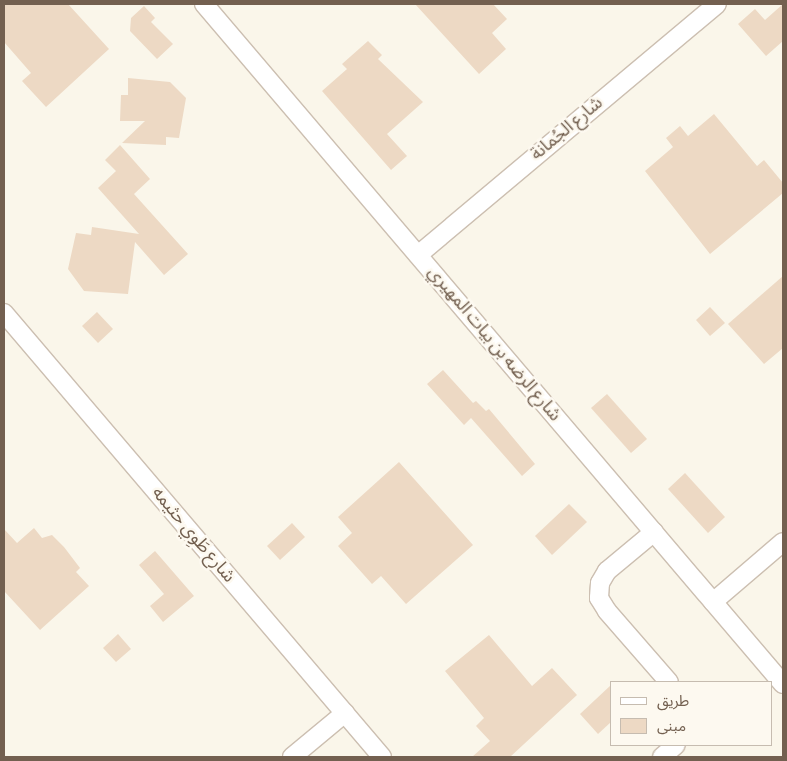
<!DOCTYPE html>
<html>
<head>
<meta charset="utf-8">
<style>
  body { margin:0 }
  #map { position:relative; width:787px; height:761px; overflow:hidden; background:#faf6ea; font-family:"Sofia Sans Condensed","Noto Sans Arabic",sans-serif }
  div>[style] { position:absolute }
  .building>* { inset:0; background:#edd9c4 }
  .roads { filter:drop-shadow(1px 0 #ccbfb1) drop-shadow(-1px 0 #ccbfb1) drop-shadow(0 1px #ccbfb1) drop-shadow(0 -1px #ccbfb1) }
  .street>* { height:18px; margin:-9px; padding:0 9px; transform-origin:9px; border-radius:9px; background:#fff }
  span { translate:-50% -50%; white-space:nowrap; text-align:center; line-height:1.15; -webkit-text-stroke:5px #fdf9f0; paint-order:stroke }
  .street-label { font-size:18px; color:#736050 }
  .frame { position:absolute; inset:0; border:5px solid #736050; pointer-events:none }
  .legend { position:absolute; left:610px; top:681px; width:162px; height:65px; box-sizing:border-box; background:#fdf9f0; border:1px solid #c6bcb0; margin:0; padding:6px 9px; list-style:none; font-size:15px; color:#736050 }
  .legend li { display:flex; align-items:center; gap:10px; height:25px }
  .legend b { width:25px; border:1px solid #c6bcb0 }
</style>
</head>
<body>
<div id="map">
  <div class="building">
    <div style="clip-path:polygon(4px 4px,68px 4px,109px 49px,46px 107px,22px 81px,31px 73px,4px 42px)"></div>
    <div style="clip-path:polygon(415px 4px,493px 4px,507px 19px,492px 33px,506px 49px,479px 74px)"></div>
    <div style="clip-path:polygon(783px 4px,783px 41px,766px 56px,738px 24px,755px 9px,765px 20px)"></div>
    <div style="clip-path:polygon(144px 6px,155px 18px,151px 22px,173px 44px,157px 59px,130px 31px,131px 18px)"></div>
    <div style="clip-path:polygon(368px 41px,382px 55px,378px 59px,423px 102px,387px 134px,407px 156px,391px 170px,322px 91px,347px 69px,342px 64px)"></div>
    <div style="clip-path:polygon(128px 78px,170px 82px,186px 98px,179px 138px,166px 137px,166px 145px,122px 143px,145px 121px,120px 121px,121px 95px,128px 95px)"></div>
    <div style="clip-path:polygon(714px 114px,757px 166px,764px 160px,783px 183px,783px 193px,710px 254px,645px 171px,673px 147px,666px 138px,680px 126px,688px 136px)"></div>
    <div style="clip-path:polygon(120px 145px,150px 179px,134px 194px,188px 254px,164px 275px,135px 242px,128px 294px,84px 291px,68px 269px,76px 233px,91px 235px,92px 227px,139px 234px,98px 188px,116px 171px,105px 160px)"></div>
    <div style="clip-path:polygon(783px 276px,783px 348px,764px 364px,728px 324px)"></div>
    <div style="clip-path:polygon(710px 307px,725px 323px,710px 336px,696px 320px)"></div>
    <div style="clip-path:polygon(97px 312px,113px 329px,98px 343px,82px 326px)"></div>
    <div style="clip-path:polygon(443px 370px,473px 403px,476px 401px,486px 411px,489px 409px,535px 464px,522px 476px,471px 418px,464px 425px,427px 384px)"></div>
    <div style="clip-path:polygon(607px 394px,647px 439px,631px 453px,591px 408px)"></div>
    <div style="clip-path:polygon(399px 462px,473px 545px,406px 604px,381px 576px,372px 584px,338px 546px,352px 533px,338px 517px)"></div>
    <div style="clip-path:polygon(685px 473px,725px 517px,708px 533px,668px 489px)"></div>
    <div style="clip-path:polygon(569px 504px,587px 522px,552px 555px,535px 536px)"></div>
    <div style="clip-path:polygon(292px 523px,305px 537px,280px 560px,267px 546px)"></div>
    <div style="clip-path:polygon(34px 528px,42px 538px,52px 535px,64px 547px,80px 568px,76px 572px,89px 586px,40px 630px,4px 591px,4px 529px,17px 543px)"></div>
    <div style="clip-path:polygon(155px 551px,194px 596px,163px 622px,150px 606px,164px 594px,139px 565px)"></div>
    <div style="clip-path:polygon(118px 634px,131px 649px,116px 662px,103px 648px)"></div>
    <div style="clip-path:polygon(489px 635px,532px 686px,552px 668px,577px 695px,510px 757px,472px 757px,490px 741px,476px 726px,484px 718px,445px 671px)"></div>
    <div style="clip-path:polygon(611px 685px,611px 722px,598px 734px,580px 714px)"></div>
  </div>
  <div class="roads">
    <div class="street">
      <div style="left:204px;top:4px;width:893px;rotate:49.59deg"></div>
      <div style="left:418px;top:255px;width:390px;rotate:-40deg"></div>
      <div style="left:4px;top:313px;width:583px;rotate:49.59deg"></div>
      <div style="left:654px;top:532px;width:61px;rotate:140.3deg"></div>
      <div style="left:607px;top:571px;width:14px;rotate:120deg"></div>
      <div style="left:600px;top:583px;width:15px;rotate:94deg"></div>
      <div style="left:599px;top:598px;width:15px;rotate:58deg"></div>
      <div style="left:607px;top:611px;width:94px;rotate:48.9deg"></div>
      <div style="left:713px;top:602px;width:92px;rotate:-40.6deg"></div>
      <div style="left:292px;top:757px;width:69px;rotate:-39.7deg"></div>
      <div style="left:662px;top:757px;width:18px;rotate:-41deg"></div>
    </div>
  </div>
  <div class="street-label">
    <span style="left:567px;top:129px;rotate:-40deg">شارع الجُمانة</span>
    <span style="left:494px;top:344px;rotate:50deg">شارع الرضه بن بيات المهيري</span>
    <span style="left:193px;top:535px;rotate:50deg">شارع طَوِي حثيمه</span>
  </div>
  <div class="frame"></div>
  <ul class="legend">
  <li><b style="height:6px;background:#fff"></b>طريق</li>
  <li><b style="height:14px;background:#edd9c4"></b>مبنى</li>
  </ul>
</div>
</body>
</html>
